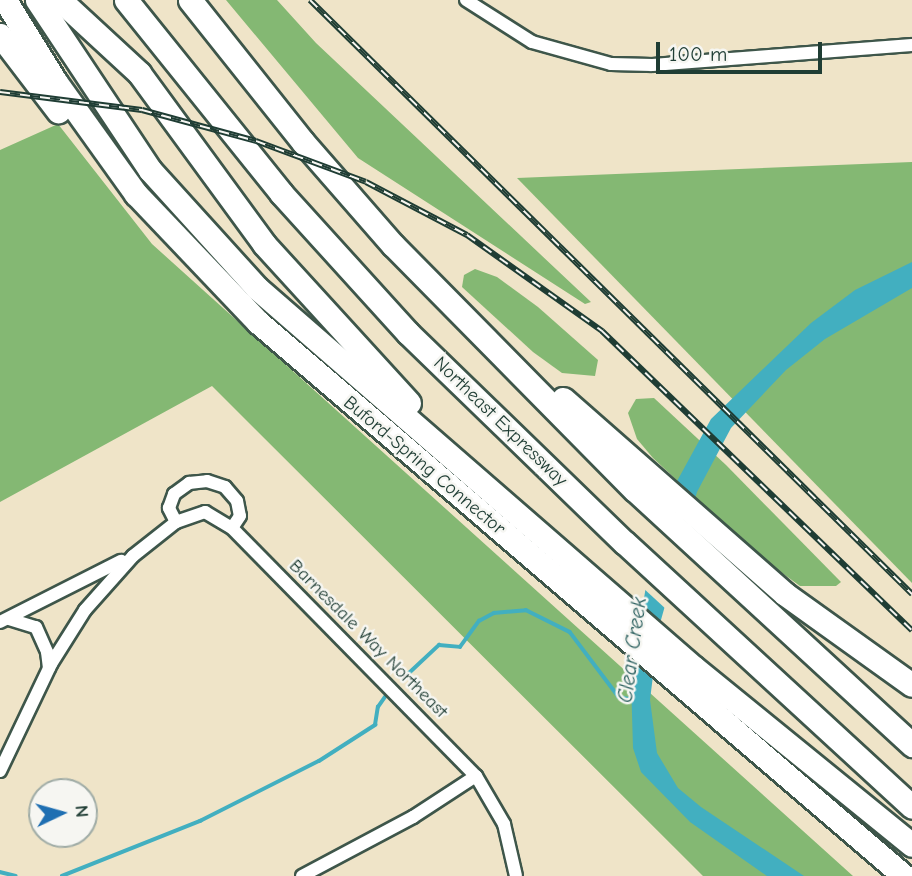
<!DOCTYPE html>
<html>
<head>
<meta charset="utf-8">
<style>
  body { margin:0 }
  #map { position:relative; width:912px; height:876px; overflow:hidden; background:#efe4c8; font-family:"Comic Neue",sans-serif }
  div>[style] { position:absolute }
  .forest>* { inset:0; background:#84b873 }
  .water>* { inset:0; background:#42afc0 }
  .pier>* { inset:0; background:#efe4c8 }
  .stream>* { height:3.5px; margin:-1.75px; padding:0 1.75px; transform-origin:1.75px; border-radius:1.75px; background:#42afc0 }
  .roads { filter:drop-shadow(2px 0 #3e564a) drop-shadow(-2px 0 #3e564a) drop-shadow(0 2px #3e564a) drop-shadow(0 -2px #3e564a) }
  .minor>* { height:12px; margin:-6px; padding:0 6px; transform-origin:6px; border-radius:6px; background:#fff }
  .motorway>* { height:23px; margin:-11.5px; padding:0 11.5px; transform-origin:11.5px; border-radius:11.5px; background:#fff }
  .rail>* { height:6px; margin-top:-3px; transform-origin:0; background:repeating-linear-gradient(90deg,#f6f6f2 0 10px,#1f3d34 0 20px); box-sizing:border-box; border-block:2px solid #1f3d34 }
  span { translate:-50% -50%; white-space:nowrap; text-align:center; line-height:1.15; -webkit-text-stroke:5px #f6f6f2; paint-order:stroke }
  .street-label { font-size:19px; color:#1f3d34 }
  .water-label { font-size:21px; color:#2a5f5e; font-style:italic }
  .north { position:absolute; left:28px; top:778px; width:70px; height:70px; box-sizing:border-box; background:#f6f6f2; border:2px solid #a0aca6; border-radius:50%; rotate:85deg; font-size:19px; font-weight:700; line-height:28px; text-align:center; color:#1f3d34 }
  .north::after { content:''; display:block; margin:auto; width:24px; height:32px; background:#1f6fb2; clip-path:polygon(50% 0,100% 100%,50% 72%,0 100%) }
  .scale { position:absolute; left:656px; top:42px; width:166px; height:32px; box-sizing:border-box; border:4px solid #1f3d34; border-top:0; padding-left:9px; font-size:21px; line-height:24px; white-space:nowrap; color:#1f3d34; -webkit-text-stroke:5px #f6f6f2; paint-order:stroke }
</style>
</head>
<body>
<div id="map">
  <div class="forest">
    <div style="clip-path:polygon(226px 0,277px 0,316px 43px,591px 302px,585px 304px,358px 158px)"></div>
    <div style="clip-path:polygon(58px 124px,152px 244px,853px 876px,703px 876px,212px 386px,0 502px,0 150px)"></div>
    <div style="clip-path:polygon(912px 162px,912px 583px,517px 178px)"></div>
    <div style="clip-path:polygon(475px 269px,497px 277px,538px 307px,598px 360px,595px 376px,562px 373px,533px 352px,462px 287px,464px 275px)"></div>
    <div style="clip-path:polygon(654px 398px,726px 465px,841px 582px,836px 586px,800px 586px,756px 554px,653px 458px,637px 439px,628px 413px,636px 399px)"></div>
  </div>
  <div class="water">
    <div style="clip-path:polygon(912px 262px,912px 288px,825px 339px,786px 370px,731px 428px,697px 492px,659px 627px,650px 700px,657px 753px,678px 788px,701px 807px,804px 876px,767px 876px,690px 822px,641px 772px,633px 748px,631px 681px,648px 573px,676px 483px,711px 419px,811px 323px,855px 290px)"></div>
  </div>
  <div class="pier">
    <div style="clip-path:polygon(673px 481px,689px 525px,667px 610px,642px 587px)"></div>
  </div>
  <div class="stream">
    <div style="left:409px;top:673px;width:41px;rotate:-43deg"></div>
    <div style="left:439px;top:645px;width:21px;rotate:5deg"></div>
    <div style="left:460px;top:647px;width:32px;rotate:-54deg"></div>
    <div style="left:479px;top:621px;width:17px;rotate:-28deg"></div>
    <div style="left:494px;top:613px;width:32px;rotate:-5deg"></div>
    <div style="left:526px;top:610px;width:49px;rotate:26.6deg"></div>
    <div style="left:570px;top:632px;width:81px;rotate:53deg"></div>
    <div style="left:619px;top:697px;width:15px;rotate:11deg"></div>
    <div style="left:0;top:872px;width:16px;rotate:14deg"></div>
    <div style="left:62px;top:876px;width:149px;rotate:-21.7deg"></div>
    <div style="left:200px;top:821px;width:133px;rotate:-26.8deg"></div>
    <div style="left:319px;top:761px;width:67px;rotate:-32.7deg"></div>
    <div style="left:375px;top:725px;width:18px;rotate:-81deg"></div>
    <div style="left:378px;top:707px;width:12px;rotate:-55deg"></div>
  </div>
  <div class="roads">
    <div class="minor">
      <div style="left:466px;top:0;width:78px;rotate:32.5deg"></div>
      <div style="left:532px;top:42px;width:82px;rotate:15.6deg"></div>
      <div style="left:611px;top:64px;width:41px;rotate:1.4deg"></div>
      <div style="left:652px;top:65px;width:261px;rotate:-4.4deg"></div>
      <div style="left:176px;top:522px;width:16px;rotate:-117deg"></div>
      <div style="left:169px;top:508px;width:15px;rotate:-70deg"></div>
      <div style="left:174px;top:494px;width:19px;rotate:-36deg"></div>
      <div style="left:189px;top:483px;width:18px;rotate:-6deg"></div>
      <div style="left:207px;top:481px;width:19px;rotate:18deg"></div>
      <div style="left:225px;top:487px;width:18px;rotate:49deg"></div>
      <div style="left:237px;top:501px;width:15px;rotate:79deg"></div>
      <div style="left:240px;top:516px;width:14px;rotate:124deg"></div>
      <div style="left:9px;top:619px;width:28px;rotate:17deg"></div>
      <div style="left:36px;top:627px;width:27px;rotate:66deg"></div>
      <div style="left:47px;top:652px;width:16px;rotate:83deg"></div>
      <div style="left:0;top:622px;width:136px;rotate:-26.8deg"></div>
      <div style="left:0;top:771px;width:119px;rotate:-64.5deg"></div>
      <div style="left:51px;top:664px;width:64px;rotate:-57.8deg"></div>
      <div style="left:85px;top:610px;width:72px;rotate:-48.4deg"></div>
      <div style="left:133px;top:556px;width:55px;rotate:-38.3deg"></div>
      <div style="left:176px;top:522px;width:31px;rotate:-19deg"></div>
      <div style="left:205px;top:512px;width:31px;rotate:31deg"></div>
      <div style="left:232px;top:528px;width:348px;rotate:45.5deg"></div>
      <div style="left:476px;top:776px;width:56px;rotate:59.7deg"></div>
      <div style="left:504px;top:824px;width:53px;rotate:77deg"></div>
      <div style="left:302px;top:876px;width:126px;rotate:-28deg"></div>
      <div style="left:413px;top:817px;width:75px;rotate:-33.1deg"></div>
    </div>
    <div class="motorway">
      <div style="left:5px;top:0;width:95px;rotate:58.3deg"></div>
      <div style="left:55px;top:81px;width:139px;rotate:54.4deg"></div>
      <div style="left:136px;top:194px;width:177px;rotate:46.4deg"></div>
      <div style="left:258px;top:322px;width:851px;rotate:40.62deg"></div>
      <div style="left:37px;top:0;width:204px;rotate:56.4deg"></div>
      <div style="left:150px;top:170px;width:159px;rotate:47.8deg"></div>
      <div style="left:257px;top:288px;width:578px;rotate:41deg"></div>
      <div style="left:693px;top:667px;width:282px;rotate:39.1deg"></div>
      <div style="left:60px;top:0;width:108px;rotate:42.7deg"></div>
      <div style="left:139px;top:73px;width:212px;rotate:53.8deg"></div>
      <div style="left:264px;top:244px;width:215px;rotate:47.6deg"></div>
      <div style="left:126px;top:0;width:248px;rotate:51.2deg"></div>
      <div style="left:281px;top:193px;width:189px;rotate:47.8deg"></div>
      <div style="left:408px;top:333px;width:301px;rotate:44.1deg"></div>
      <div style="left:624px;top:542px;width:391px;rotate:42.6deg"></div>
      <div style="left:190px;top:0;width:181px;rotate:51.5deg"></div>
      <div style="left:303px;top:142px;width:137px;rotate:48.9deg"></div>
      <div style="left:393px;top:245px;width:344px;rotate:45.4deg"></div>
      <div style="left:635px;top:490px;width:377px;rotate:42.6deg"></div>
      <div style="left:0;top:35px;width:96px;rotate:52.7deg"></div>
      <div style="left:563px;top:399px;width:295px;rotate:41.3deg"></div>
      <div style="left:785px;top:594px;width:156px;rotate:35.6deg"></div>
    </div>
  </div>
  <div class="rail">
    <div style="left:310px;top:0;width:846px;rotate:44.62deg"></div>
    <div style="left:0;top:92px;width:143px;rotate:7.2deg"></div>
    <div style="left:142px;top:110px;width:118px;rotate:15.2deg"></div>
    <div style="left:256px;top:141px;width:117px;rotate:20.4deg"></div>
    <div style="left:366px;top:182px;width:114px;rotate:27.7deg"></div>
    <div style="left:467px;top:235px;width:166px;rotate:35.4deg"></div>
    <div style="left:602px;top:331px;width:431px;rotate:44deg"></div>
  </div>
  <div class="street-label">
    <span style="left:500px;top:422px;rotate:44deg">Northeast Expressway</span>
    <span style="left:424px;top:466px;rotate:40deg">Buford-Spring Connector</span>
    <span style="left:368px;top:639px;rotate:45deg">Barnesdale Way Northeast</span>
  </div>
  <div class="water-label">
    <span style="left:632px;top:650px;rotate:-82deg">Clear Creek</span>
  </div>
  <div class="north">N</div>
  <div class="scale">100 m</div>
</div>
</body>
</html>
